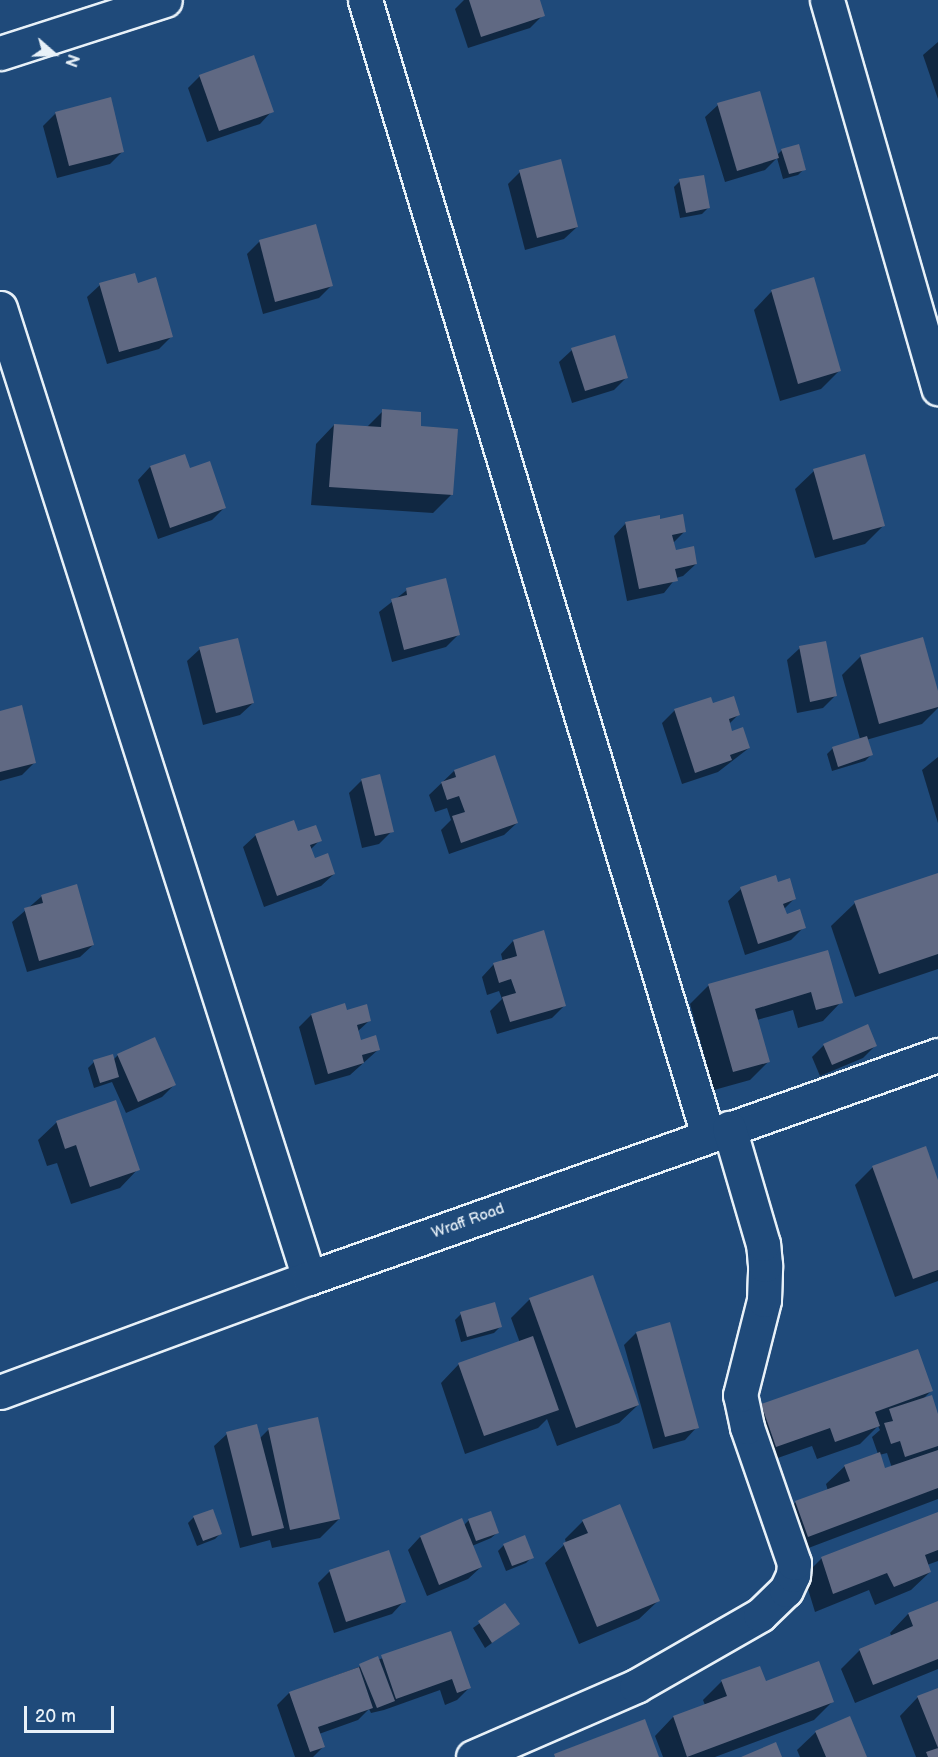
<!DOCTYPE html>
<html>
<head>
<meta charset="utf-8">
<style>
  body { margin:0 }
  #map { position:relative; width:938px; height:1757px; overflow:hidden; background:#1f4a7a; font-family:"Balsamiq Sans",sans-serif }
  div>[style] { position:absolute }
  .shadow>* { inset:0; background:#0007 }
  .building>* { inset:0; background:#606983 }
  .roads { filter:drop-shadow(2px 0 #e8f1f8) drop-shadow(-2px 0 #e8f1f8) drop-shadow(0 2px #e8f1f8) drop-shadow(0 -2px #e8f1f8) }
  .minor>* { height:33px; margin:-16.5px; padding:0 16.5px; transform-origin:16.5px; border-radius:16.5px; background:#1f4a7a }
  span { translate:-50% -50%; white-space:nowrap; text-align:center; line-height:1.15; -webkit-text-stroke:5px #1f4a7a; paint-order:stroke }
  .street-label { font-size:15px; color:#e8f1f8 }
  .north { position:absolute; left:24px; top:24px; width:60px; height:60px; -webkit-text-stroke:4px #1f4a7a; paint-order:stroke; rotate:110deg; font-size:16px; font-weight:700; line-height:24px; text-align:center; color:#e8f1f8 }
  .north::after { content:''; display:block; margin:auto; width:21px; height:27px; background:#e8f1f8; clip-path:polygon(50% 0,100% 100%,50% 72%,0 100%) }
  .scale { position:absolute; left:24px; top:1706px; width:90px; height:27px; box-sizing:border-box; border:3px solid #e8f1f8; border-top:0; padding-left:8px; font-size:18px; line-height:21px; white-space:nowrap; color:#e8f1f8; -webkit-text-stroke:4px #1f4a7a; paint-order:stroke }
</style>
</head>
<body>
<div id="map">
  <div class="shadow">
    <div style="clip-path:polygon(464px 0,538px 0,543px 15px,530px 28px,468px 48px,455px 9px)"></div>
    <div style="clip-path:polygon(938px 42px,938px 99px,923px 55px)"></div>
    <div style="clip-path:polygon(200px 76px,272px 111px,260px 124px,207px 142px,188px 88px)"></div>
    <div style="clip-path:polygon(718px 105px,777px 155px,782px 150px,804px 169px,798px 175px,783px 179px,777px 158px,765px 170px,725px 182px,705px 117px)"></div>
    <div style="clip-path:polygon(56px 113px,123px 151px,110px 164px,57px 178px,43px 126px)"></div>
    <div style="clip-path:polygon(520px 172px,577px 227px,564px 239px,525px 250px,508px 184px)"></div>
    <div style="clip-path:polygon(680px 181px,708px 208px,702px 214px,680px 218px,674px 187px)"></div>
    <div style="clip-path:polygon(315px 226px,331px 286px,319px 298px,263px 314px,247px 254px,259px 242px)"></div>
    <div style="clip-path:polygon(100px 285px,137px 285px,172px 336px,159px 349px,107px 364px,87px 297px)"></div>
    <div style="clip-path:polygon(772px 291px,839px 371px,821px 389px,780px 401px,754px 310px)"></div>
    <div style="clip-path:polygon(572px 350px,627px 377px,614px 390px,572px 403px,559px 362px)"></div>
    <div style="clip-path:polygon(383px 411px,419px 428px,451px 495px,433px 513px,311px 505px,316px 444px,334px 425px,366px 428px)"></div>
    <div style="clip-path:polygon(184px 456px,189px 469px,224px 508px,212px 520px,158px 539px,138px 480px,150px 467px)"></div>
    <div style="clip-path:polygon(814px 471px,884px 525px,865px 544px,815px 558px,795px 489px)"></div>
    <div style="clip-path:polygon(659px 520px,685px 531px,673px 543px,675px 552px,696px 564px,683px 576px,676px 578px,664px 593px,627px 601px,614px 536px,626px 523px)"></div>
    <div style="clip-path:polygon(407px 590px,458px 635px,446px 647px,392px 662px,379px 612px)"></div>
    <div style="clip-path:polygon(800px 648px,835px 696px,823px 708px,797px 713px,787px 660px)"></div>
    <div style="clip-path:polygon(200px 649px,253px 703px,240px 715px,203px 725px,187px 661px)"></div>
    <div style="clip-path:polygon(861px 656px,938px 697px,938px 708px,922px 724px,866px 740px,871px 755px,865px 761px,832px 771px,827px 754px,833px 748px,860px 739px,842px 675px)"></div>
    <div style="clip-path:polygon(712px 705px,738px 715px,729px 724px,731px 732px,749px 748px,718px 772px,682px 784px,662px 723px,675px 710px)"></div>
    <div style="clip-path:polygon(0 712px,34px 763px,22px 775px,0 781px)"></div>
    <div style="clip-path:polygon(938px 757px,938px 823px,922px 770px)"></div>
    <div style="clip-path:polygon(454px 771px,517px 823px,504px 835px,449px 854px,441px 830px,451px 820px,447px 808px,435px 812px,429px 795px)"></div>
    <div style="clip-path:polygon(362px 780px,392px 831px,379px 844px,362px 848px,349px 793px)"></div>
    <div style="clip-path:polygon(297px 833px,320px 840px,310px 850px,314px 860px,334px 874px,321px 886px,264px 907px,243px 847px,256px 835px)"></div>
    <div style="clip-path:polygon(938px 874px,938px 969px,855px 997px,831px 926px,855px 903px)"></div>
    <div style="clip-path:polygon(777px 883px,794px 899px,784px 909px,786px 916px,804px 927px,791px 940px,745px 955px,728px 901px,741px 889px)"></div>
    <div style="clip-path:polygon(42px 896px,93px 945px,80px 957px,27px 972px,12px 922px)"></div>
    <div style="clip-path:polygon(513px 941px,564px 1006px,552px 1018px,497px 1034px,490px 1011px,502px 999px,499px 991px,487px 995px,482px 977px,494px 964px,503px 962px,501px 954px)"></div>
    <div style="clip-path:polygon(827px 952px,841px 1002px,823px 1021px,798px 1028px,793px 1010px,757px 1020px,768px 1062px,750px 1080px,714px 1090px,690px 1004px,708px 986px)"></div>
    <div style="clip-path:polygon(346px 1012px,370px 1020px,357px 1032px,360px 1042px,379px 1049px,350px 1075px,315px 1085px,299px 1027px,311px 1015px)"></div>
    <div style="clip-path:polygon(824px 1045px,875px 1046px,863px 1058px,820px 1076px,812px 1057px)"></div>
    <div style="clip-path:polygon(118px 1055px,174px 1085px,162px 1097px,126px 1113px,112px 1082px,94px 1088px,88px 1068px,94px 1062px,113px 1060px)"></div>
    <div style="clip-path:polygon(57px 1122px,138px 1169px,120px 1188px,71px 1204px,57px 1163px,47px 1166px,38px 1140px)"></div>
    <div style="clip-path:polygon(873px 1167px,938px 1184px,938px 1281px,895px 1297px,855px 1185px)"></div>
    <div style="clip-path:polygon(592px 1277px,638px 1405px,619px 1423px,557px 1446px,547px 1419px,538px 1428px,465px 1454px,441px 1383px,459px 1364px,520px 1343px,511px 1318px,529px 1300px)"></div>
    <div style="clip-path:polygon(461px 1314px,500px 1327px,494px 1333px,461px 1342px,455px 1320px)"></div>
    <div style="clip-path:polygon(636px 1333px,697px 1427px,685px 1440px,653px 1449px,624px 1345px)"></div>
    <div style="clip-path:polygon(evenodd,931px 1391px,923px 1399px,938px 1418px,938px 1499px,790px 1555px,777px 1521px,796px 1502px,828px 1491px,826px 1484px,845px 1466px,878px 1454px,872px 1437px,880px 1430px,878px 1426px,860px 1444px,817px 1459px,812px 1446px,758px 1465px,744px 1424px,762px 1405px,931px 1391px,887px 1453px,892px 1468px,885px 1470px,879px 1455px,887px 1453px)"></div>
    <div style="clip-path:polygon(269px 1429px,339px 1519px,320px 1538px,272px 1548px,270px 1540px,240px 1548px,214px 1446px,227px 1434px,259px 1439px)"></div>
    <div style="clip-path:polygon(938px 1513px,938px 1561px,927px 1565px,930px 1572px,911px 1590px,875px 1605px,869px 1590px,815px 1612px,804px 1576px,822px 1558px)"></div>
    <div style="clip-path:polygon(194px 1517px,221px 1533px,215px 1539px,197px 1546px,188px 1523px)"></div>
    <div style="clip-path:polygon(461px 1520px,464px 1525px,469px 1520px,497px 1533px,491px 1538px,472px 1546px,481px 1567px,468px 1579px,427px 1596px,408px 1550px,420px 1537px)"></div>
    <div style="clip-path:polygon(583px 1521px,658px 1601px,639px 1619px,579px 1644px,545px 1563px,566px 1543px,565px 1539px)"></div>
    <div style="clip-path:polygon(504px 1545px,532px 1557px,526px 1563px,506px 1571px,498px 1551px)"></div>
    <div style="clip-path:polygon(330px 1571px,404px 1601px,392px 1614px,334px 1633px,318px 1583px)"></div>
    <div style="clip-path:polygon(938px 1602px,938px 1669px,855px 1703px,841px 1669px,860px 1650px,892px 1637px,890px 1633px,908px 1614px)"></div>
    <div style="clip-path:polygon(505px 1605px,518px 1624px,485px 1648px,473px 1628px)"></div>
    <div style="clip-path:polygon(450px 1633px,469px 1688px,457px 1700px,445px 1705px,440px 1690px,384px 1710px,371px 1713px,369px 1709px,358px 1720px,319px 1734px,324px 1746px,313px 1757px,295px 1757px,277px 1705px,289px 1693px)"></div>
    <div style="clip-path:polygon(722px 1681px,765px 1683px,832px 1702px,814px 1720px,715px 1757px,663px 1757px,655px 1736px,673px 1717px,705px 1705px,703px 1700px)"></div>
    <div style="clip-path:polygon(938px 1689px,938px 1757px,916px 1757px,900px 1716px,918px 1697px)"></div>
    <div style="clip-path:polygon(816px 1732px,865px 1757px,800px 1757px,797px 1750px)"></div>
  </div>
  <div class="building">
    <div style="clip-path:polygon(469px 0,540px 0,545px 16px,481px 37px)"></div>
    <div style="clip-path:polygon(254px 55px,274px 112px,219px 131px,199px 75px)"></div>
    <div style="clip-path:polygon(760px 91px,779px 158px,737px 171px,717px 103px)"></div>
    <div style="clip-path:polygon(111px 97px,124px 152px,69px 166px,55px 112px)"></div>
    <div style="clip-path:polygon(799px 144px,806px 170px,789px 174px,781px 149px)"></div>
    <div style="clip-path:polygon(561px 159px,578px 227px,537px 238px,519px 170px)"></div>
    <div style="clip-path:polygon(704px 175px,710px 208px,686px 213px,679px 179px)"></div>
    <div style="clip-path:polygon(316px 224px,333px 286px,275px 302px,259px 240px)"></div>
    <div style="clip-path:polygon(135px 273px,138px 283px,156px 277px,173px 337px,119px 352px,99px 283px)"></div>
    <div style="clip-path:polygon(814px 277px,841px 371px,798px 384px,771px 290px)"></div>
    <div style="clip-path:polygon(615px 335px,628px 378px,585px 391px,571px 348px)"></div>
    <div style="clip-path:polygon(382px 409px,421px 412px,421px 426px,458px 429px,453px 495px,329px 487px,334px 424px,381px 427px)"></div>
    <div style="clip-path:polygon(185px 454px,190px 468px,210px 461px,226px 508px,170px 528px,150px 466px)"></div>
    <div style="clip-path:polygon(865px 454px,885px 526px,833px 540px,813px 469px)"></div>
    <div style="clip-path:polygon(683px 514px,686px 532px,672px 535px,676px 550px,694px 546px,697px 564px,675px 569px,678px 581px,639px 589px,625px 522px,660px 515px,660px 519px)"></div>
    <div style="clip-path:polygon(446px 578px,460px 635px,404px 650px,391px 599px,407px 595px,406px 588px)"></div>
    <div style="clip-path:polygon(923px 637px,938px 691px,938px 707px,879px 724px,860px 655px)"></div>
    <div style="clip-path:polygon(238px 638px,254px 703px,216px 713px,199px 647px)"></div>
    <div style="clip-path:polygon(826px 641px,837px 696px,810px 702px,799px 646px)"></div>
    <div style="clip-path:polygon(734px 696px,740px 715px,729px 719px,732px 731px,743px 727px,750px 748px,730px 755px,732px 760px,695px 773px,674px 709px,711px 697px,713px 703px)"></div>
    <div style="clip-path:polygon(22px 705px,36px 763px,0 772px,0 711px)"></div>
    <div style="clip-path:polygon(867px 736px,873px 755px,838px 767px,832px 747px)"></div>
    <div style="clip-path:polygon(495px 755px,518px 823px,461px 843px,452px 816px,465px 812px,459px 796px,447px 800px,441px 782px,456px 777px,454px 770px)"></div>
    <div style="clip-path:polygon(380px 774px,394px 832px,375px 836px,361px 779px)"></div>
    <div style="clip-path:polygon(294px 820px,298px 831px,316px 825px,322px 841px,310px 845px,315px 858px,328px 853px,335px 874px,277px 896px,255px 834px)"></div>
    <div style="clip-path:polygon(938px 873px,938px 954px,879px 974px,854px 901px)"></div>
    <div style="clip-path:polygon(776px 875px,778px 882px,790px 878px,796px 899px,783px 904px,787px 914px,800px 909px,806px 928px,758px 944px,740px 887px)"></div>
    <div style="clip-path:polygon(77px 884px,94px 945px,39px 961px,24px 908px,43px 903px,41px 895px)"></div>
    <div style="clip-path:polygon(544px 930px,566px 1006px,510px 1022px,502px 997px,516px 993px,511px 979px,499px 983px,493px 963px,517px 956px,513px 940px)"></div>
    <div style="clip-path:polygon(828px 950px,843px 1003px,816px 1010px,811px 992px,755px 1009px,770px 1062px,733px 1072px,708px 984px)"></div>
    <div style="clip-path:polygon(345px 1003px,347px 1010px,367px 1004px,371px 1021px,357px 1025px,361px 1040px,376px 1035px,380px 1050px,362px 1055px,364px 1063px,328px 1074px,311px 1014px)"></div>
    <div style="clip-path:polygon(868px 1024px,877px 1046px,832px 1065px,823px 1044px)"></div>
    <div style="clip-path:polygon(155px 1037px,176px 1085px,138px 1102px,117px 1054px)"></div>
    <div style="clip-path:polygon(113px 1054px,119px 1077px,100px 1083px,93px 1060px)"></div>
    <div style="clip-path:polygon(116px 1100px,140px 1170px,90px 1187px,76px 1145px,65px 1149px,56px 1121px)"></div>
    <div style="clip-path:polygon(926px 1146px,938px 1180px,938px 1270px,913px 1279px,872px 1166px)"></div>
    <div style="clip-path:polygon(593px 1275px,639px 1405px,576px 1428px,529px 1298px)"></div>
    <div style="clip-path:polygon(495px 1302px,502px 1327px,467px 1337px,460px 1312px)"></div>
    <div style="clip-path:polygon(670px 1322px,699px 1428px,665px 1437px,636px 1332px)"></div>
    <div style="clip-path:polygon(533px 1336px,559px 1410px,484px 1436px,458px 1363px)"></div>
    <div style="clip-path:polygon(918px 1349px,933px 1391px,875px 1412px,880px 1426px,835px 1442px,830px 1428px,776px 1447px,761px 1404px)"></div>
    <div style="clip-path:polygon(932px 1395px,938px 1414px,938px 1446px,905px 1457px,900px 1441px,891px 1444px,884px 1423px,893px 1421px,889px 1409px)"></div>
    <div style="clip-path:polygon(318px 1417px,340px 1519px,290px 1530px,268px 1428px)"></div>
    <div style="clip-path:polygon(257px 1424px,284px 1528px,252px 1536px,226px 1432px)"></div>
    <div style="clip-path:polygon(938px 1450px,938px 1488px,808px 1537px,795px 1501px,850px 1481px,844px 1465px,880px 1452px,885px 1468px)"></div>
    <div style="clip-path:polygon(620px 1504px,660px 1601px,597px 1627px,563px 1543px,588px 1533px,582px 1520px)"></div>
    <div style="clip-path:polygon(213px 1509px,222px 1534px,203px 1541px,193px 1516px)"></div>
    <div style="clip-path:polygon(491px 1511px,499px 1533px,476px 1541px,468px 1519px)"></div>
    <div style="clip-path:polygon(938px 1512px,938px 1550px,925px 1555px,931px 1572px,894px 1587px,887px 1573px,833px 1594px,821px 1557px)"></div>
    <div style="clip-path:polygon(462px 1518px,482px 1567px,439px 1585px,420px 1536px)"></div>
    <div style="clip-path:polygon(525px 1535px,534px 1558px,512px 1566px,503px 1544px)"></div>
    <div style="clip-path:polygon(389px 1550px,406px 1602px,346px 1622px,329px 1570px)"></div>
    <div style="clip-path:polygon(938px 1601px,938px 1659px,873px 1685px,859px 1649px,913px 1626px,908px 1613px)"></div>
    <div style="clip-path:polygon(505px 1603px,520px 1624px,492px 1643px,478px 1621px)"></div>
    <div style="clip-path:polygon(451px 1631px,471px 1688px,457px 1693px,452px 1679px,396px 1699px,381px 1655px)"></div>
    <div style="clip-path:polygon(378px 1656px,395px 1701px,377px 1708px,359px 1664px)"></div>
    <div style="clip-path:polygon(819px 1661px,834px 1702px,687px 1757px,673px 1716px,727px 1696px,721px 1680px,760px 1666px,766px 1681px)"></div>
    <div style="clip-path:polygon(359px 1667px,373px 1708px,318px 1727px,325px 1747px,310px 1752px,289px 1692px)"></div>
    <div style="clip-path:polygon(938px 1688px,938px 1757px,928px 1757px,926px 1752px,938px 1748px,917px 1696px)"></div>
    <div style="clip-path:polygon(850px 1716px,867px 1757px,826px 1757px,815px 1731px)"></div>
    <div style="clip-path:polygon(645px 1719px,659px 1757px,555px 1757px,554px 1754px)"></div>
    <div style="clip-path:polygon(776px 1742px,782px 1757px,741px 1757px)"></div>
  </div>
  <div class="roads">
    <div class="minor">
      <div style="left:365px;top:0;width:1186px;rotate:73.19deg"></div>
      <div style="left:827px;top:0;width:404px;rotate:74deg"></div>
      <div style="left:0;top:53px;width:173px;rotate:-17.8deg"></div>
      <div style="left:0;top:308px;width:1018px;rotate:72.33deg"></div>
      <div style="left:0;top:1392px;width:329px;rotate:-20.3deg"></div>
      <div style="left:309px;top:1278px;width:667px;rotate:-19.52deg"></div>
      <div style="left:473px;top:1757px;width:178px;rotate:-23.5deg"></div>
      <div style="left:636px;top:1686px;width:143px;rotate:-29.8deg"></div>
      <div style="left:760px;top:1615px;width:36px;rotate:-44deg"></div>
      <div style="left:786px;top:1590px;width:17px;rotate:-65deg"></div>
      <div style="left:793px;top:1575px;width:12px;rotate:-85deg"></div>
      <div style="left:794px;top:1563px;width:144px;rotate:-109.1deg"></div>
      <div style="left:747px;top:1427px;width:33px;rotate:-102deg"></div>
      <div style="left:740px;top:1395px;width:98px;rotate:-75.8deg"></div>
      <div style="left:764px;top:1300px;width:35px;rotate:-88deg"></div>
      <div style="left:765px;top:1265px;width:21px;rotate:-95deg"></div>
      <div style="left:763px;top:1244px;width:121px;rotate:-106.3deg"></div>
    </div>
  </div>
  <div class="street-label">
    <span style="left:468px;top:1221px;rotate:-20deg">Wraff Road</span>
  </div>
  <div class="north">N</div>
  <div class="scale">20 m</div>
</div>
</body>
</html>
